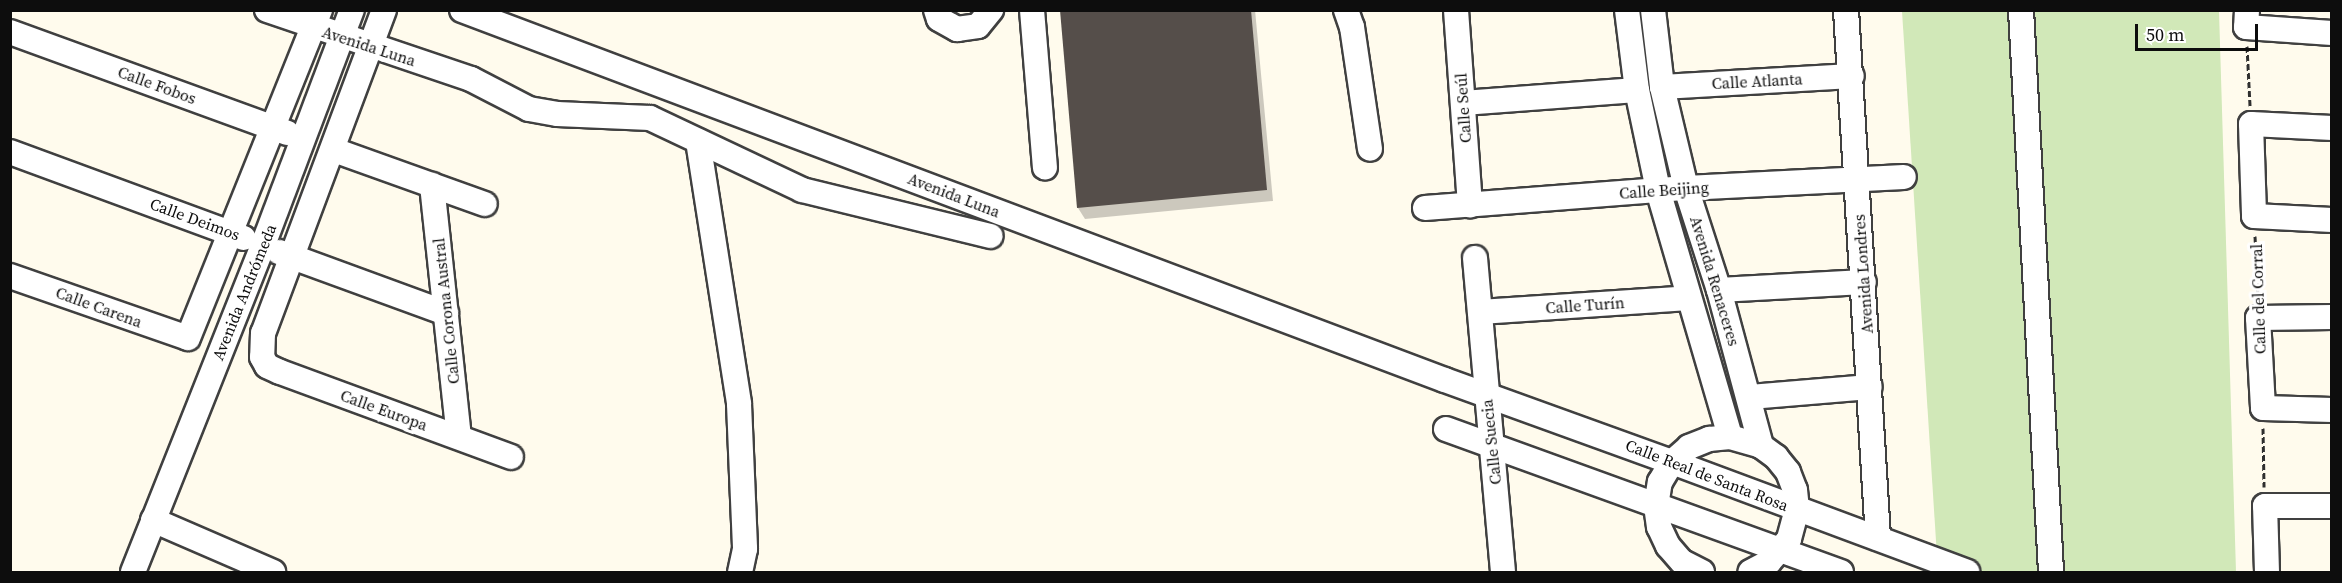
<!DOCTYPE html>
<html>
<head>
<meta charset="utf-8">
<style>
  body { margin:0 }
  #map { position:relative; width:2342px; height:583px; overflow:hidden; background:#fffbed; font-family:"Source Serif 4",serif }
  div>[style] { position:absolute }
  .green>* { inset:0; background:#d1e8b8 }
  .shadow>* { inset:0; background:#0003 }
  .building>* { inset:0; background:#554e4a }
  .path>* { height:3px; margin-top:-1.5px; transform-origin:0; background:repeating-linear-gradient(90deg,#2f2f2f 0 6px,transparent 0 9px) }
  .roads { filter:drop-shadow(2px 0 #404040) drop-shadow(-2px 0 #404040) drop-shadow(0 2px #404040) drop-shadow(0 -2px #404040) }
  .minor>* { height:24px; margin:-12px; padding:0 12px; transform-origin:12px; border-radius:12px; background:#fff }
  span { translate:-50% -50%; white-space:nowrap; text-align:center; line-height:1.15; -webkit-text-stroke:6px #fff; paint-order:stroke }
  .street-label { font-size:16px; color:#0d0d0d }
  .frame { position:absolute; inset:0; border:12px solid #0d0d0d; pointer-events:none }
  .scale { position:absolute; left:2135px; top:24px; width:123px; height:27px; box-sizing:border-box; border:3px solid #0d0d0d; border-top:0; padding-left:8px; font-size:18px; line-height:21px; white-space:nowrap; color:#0d0d0d; -webkit-text-stroke:4px #fff; paint-order:stroke }
</style>
</head>
<body>
<div id="map">
  <div class="green">
    <div style="clip-path:polygon(1902px 11px,2219px 11px,2236px 572px,1938px 572px)"></div>
  </div>
  <div class="shadow">
    <div style="clip-path:polygon(1062px 10px,1255px 10px,1273px 201px,1085px 219px,1078px 208px)"></div>
    <div style="clip-path:polygon(2283px 10px,2332px 10px,2332px 12px,2284px 12px)"></div>
  </div>
  <div class="building">
    <div style="clip-path:polygon(1060px 10px,1251px 10px,1267px 190px,1077px 208px)"></div>
  </div>
  <div class="path">
    <div style="left:2247px;top:46px;width:60px;rotate:87.1deg"></div>
    <div style="left:2255px;top:236px;width:62px;rotate:87.2deg"></div>
    <div style="left:2263px;top:428px;width:59px;rotate:89deg"></div>
  </div>
  <div class="roads">
    <div class="minor">
      <div style="left:267px;top:10px;width:215px;rotate:18.7deg"></div>
      <div style="left:471px;top:79px;width:65px;rotate:27.3deg"></div>
      <div style="left:529px;top:109px;width:28px;rotate:10deg"></div>
      <div style="left:557px;top:114px;width:93px;rotate:2.5deg"></div>
      <div style="left:650px;top:118px;width:168px;rotate:25.3deg"></div>
      <div style="left:802px;top:190px;width:194px;rotate:13.7deg"></div>
      <div style="left:384px;top:10px;width:345px;rotate:110.5deg"></div>
      <div style="left:263px;top:333px;width:24px;rotate:92deg"></div>
      <div style="left:262px;top:357px;width:10px;rotate:61deg"></div>
      <div style="left:267px;top:366px;width:14px;rotate:25deg"></div>
      <div style="left:280px;top:372px;width:246px;rotate:20.2deg"></div>
      <div style="left:462px;top:10px;width:1050px;rotate:20.63deg"></div>
      <div style="left:1445px;top:380px;width:241px;rotate:19.9deg"></div>
      <div style="left:1672px;top:462px;width:315px;rotate:20.4deg"></div>
      <div style="left:936px;top:10px;width:9px;rotate:72deg"></div>
      <div style="left:939px;top:19px;width:21px;rotate:29deg"></div>
      <div style="left:957px;top:29px;width:21px;rotate:-8deg"></div>
      <div style="left:978px;top:26px;width:21px;rotate:-51deg"></div>
      <div style="left:1032px;top:10px;width:158px;rotate:85.3deg"></div>
      <div style="left:1346px;top:10px;width:18px;rotate:71deg"></div>
      <div style="left:1352px;top:27px;width:123px;rotate:81.6deg"></div>
      <div style="left:1456px;top:10px;width:196px;rotate:85.9deg"></div>
      <div style="left:1627px;top:10px;width:81px;rotate:82.9deg"></div>
      <div style="left:1637px;top:90px;width:102px;rotate:78.1deg"></div>
      <div style="left:1658px;top:190px;width:257px;rotate:73.7deg"></div>
      <div style="left:1653px;top:10px;width:78px;rotate:83.3deg"></div>
      <div style="left:1662px;top:87px;width:104px;rotate:76.6deg"></div>
      <div style="left:1686px;top:188px;width:107px;rotate:72.1deg"></div>
      <div style="left:1719px;top:290px;width:162px;rotate:74.9deg"></div>
      <div style="left:1846px;top:10px;width:529px;rotate:86.53deg"></div>
      <div style="left:2021px;top:10px;width:563px;rotate:86.94deg"></div>
      <div style="left:2247px;top:10px;width:17px;rotate:93deg"></div>
      <div style="left:2246px;top:27px;width:86px;rotate:4deg"></div>
      <div style="left:10px;top:32px;width:295px;rotate:20deg"></div>
      <div style="left:1662px;top:87px;width:190px;rotate:-3.3deg"></div>
      <div style="left:1463px;top:103px;width:174px;rotate:-4.3deg"></div>
      <div style="left:2332px;top:128px;width:81px;rotate:-177.2deg"></div>
      <div style="left:2251px;top:124px;width:92px;rotate:88.1deg"></div>
      <div style="left:2254px;top:216px;width:78px;rotate:2.9deg"></div>
      <div style="left:698px;top:141px;width:266px;rotate:81.1deg"></div>
      <div style="left:739px;top:404px;width:145px;rotate:87.6deg"></div>
      <div style="left:745px;top:549px;width:24px;rotate:102deg"></div>
      <div style="left:334px;top:150px;width:160px;rotate:19.7deg"></div>
      <div style="left:10px;top:152px;width:249px;rotate:20.2deg"></div>
      <div style="left:432px;top:185px;width:253px;rotate:83.9deg"></div>
      <div style="left:1425px;top:208px;width:262px;rotate:-4.4deg"></div>
      <div style="left:1686px;top:188px;width:218px;rotate:-2.9deg"></div>
      <div style="left:279px;top:252px;width:178px;rotate:20.1deg"></div>
      <div style="left:1475px;top:258px;width:315px;rotate:84.9deg"></div>
      <div style="left:10px;top:276px;width:188px;rotate:19.2deg"></div>
      <div style="left:188px;top:338px;width:354px;rotate:-68.1deg"></div>
      <div style="left:1719px;top:290px;width:145px;rotate:-3.2deg"></div>
      <div style="left:1480px;top:312px;width:209px;rotate:-3.8deg"></div>
      <div style="left:2332px;top:317px;width:74px;rotate:179.2deg"></div>
      <div style="left:2258px;top:318px;width:90px;rotate:86.8deg"></div>
      <div style="left:2263px;top:408px;width:69px;rotate:1.7deg"></div>
      <div style="left:1750px;top:397px;width:120px;rotate:-4.8deg"></div>
      <div style="left:1446px;top:429px;width:420px;rotate:19.9deg"></div>
      <div style="left:153px;top:520px;width:131px;rotate:23.4deg"></div>
      <div style="left:133px;top:572px;width:352px;rotate:-68.3deg"></div>
      <div style="left:263px;top:245px;width:251px;rotate:-69.3deg"></div>
      <div style="left:1702px;top:572px;width:22px;rotate:-153deg"></div>
      <div style="left:1682px;top:562px;width:21px;rotate:-131deg"></div>
      <div style="left:1668px;top:546px;width:21px;rotate:-115deg"></div>
      <div style="left:1659px;top:527px;width:21px;rotate:-98deg"></div>
      <div style="left:1656px;top:506px;width:24px;rotate:-81deg"></div>
      <div style="left:1660px;top:482px;width:23px;rotate:-59deg"></div>
      <div style="left:1672px;top:462px;width:23px;rotate:-41deg"></div>
      <div style="left:1689px;top:447px;width:22px;rotate:-22deg"></div>
      <div style="left:1709px;top:439px;width:21px;rotate:-5deg"></div>
      <div style="left:1730px;top:437px;width:32px;rotate:16deg"></div>
      <div style="left:1761px;top:446px;width:19px;rotate:36deg"></div>
      <div style="left:1776px;top:457px;width:19px;rotate:51deg"></div>
      <div style="left:1788px;top:472px;width:19px;rotate:69deg"></div>
      <div style="left:1795px;top:490px;width:19px;rotate:84deg"></div>
      <div style="left:1797px;top:509px;width:31px;rotate:105deg"></div>
      <div style="left:1789px;top:539px;width:30px;rotate:131deg"></div>
      <div style="left:1769px;top:562px;width:21px;rotate:152deg"></div>
      <div style="left:2267px;top:572px;width:66px;rotate:-91.7deg"></div>
      <div style="left:2265px;top:506px;width:67px"></div>
    </div>
  </div>
  <div class="street-label">
    <span style="left:369px;top:46px;rotate:18deg">Avenida Luna</span>
    <span style="left:1757px;top:81px;rotate:-3deg">Calle Atlanta</span>
    <span style="left:157px;top:85px;rotate:20deg">Calle Fobos</span>
    <span style="left:1463px;top:108px;rotate:-94deg">Calle Seúl</span>
    <span style="left:1664px;top:190px;rotate:-4deg">Calle Beijing</span>
    <span style="left:954px;top:195px;rotate:21deg">Avenida Luna</span>
    <span style="left:195px;top:219px;rotate:20deg">Calle Deimos</span>
    <span style="left:1863px;top:274px;rotate:-94deg">Avenida Londres</span>
    <span style="left:1715px;top:281px;rotate:73deg">Avenida Renaceres</span>
    <span style="left:244px;top:292px;rotate:-68deg">Avenida Andrómeda</span>
    <span style="left:2258px;top:299px;rotate:-92deg">Calle del Corral</span>
    <span style="left:1585px;top:305px;rotate:-4deg">Calle Turín</span>
    <span style="left:99px;top:307px;rotate:20deg">Calle Carena</span>
    <span style="left:446px;top:311px;rotate:-96deg">Calle Corona Austral</span>
    <span style="left:384px;top:410px;rotate:20deg">Calle Europa</span>
    <span style="left:1491px;top:442px;rotate:-96deg">Calle Suecia</span>
    <span style="left:1707px;top:475px;rotate:21deg">Calle Real de Santa Rosa</span>
  </div>
  <div class="frame"></div>
  <div class="scale">50 m</div>
</div>
</body>
</html>
